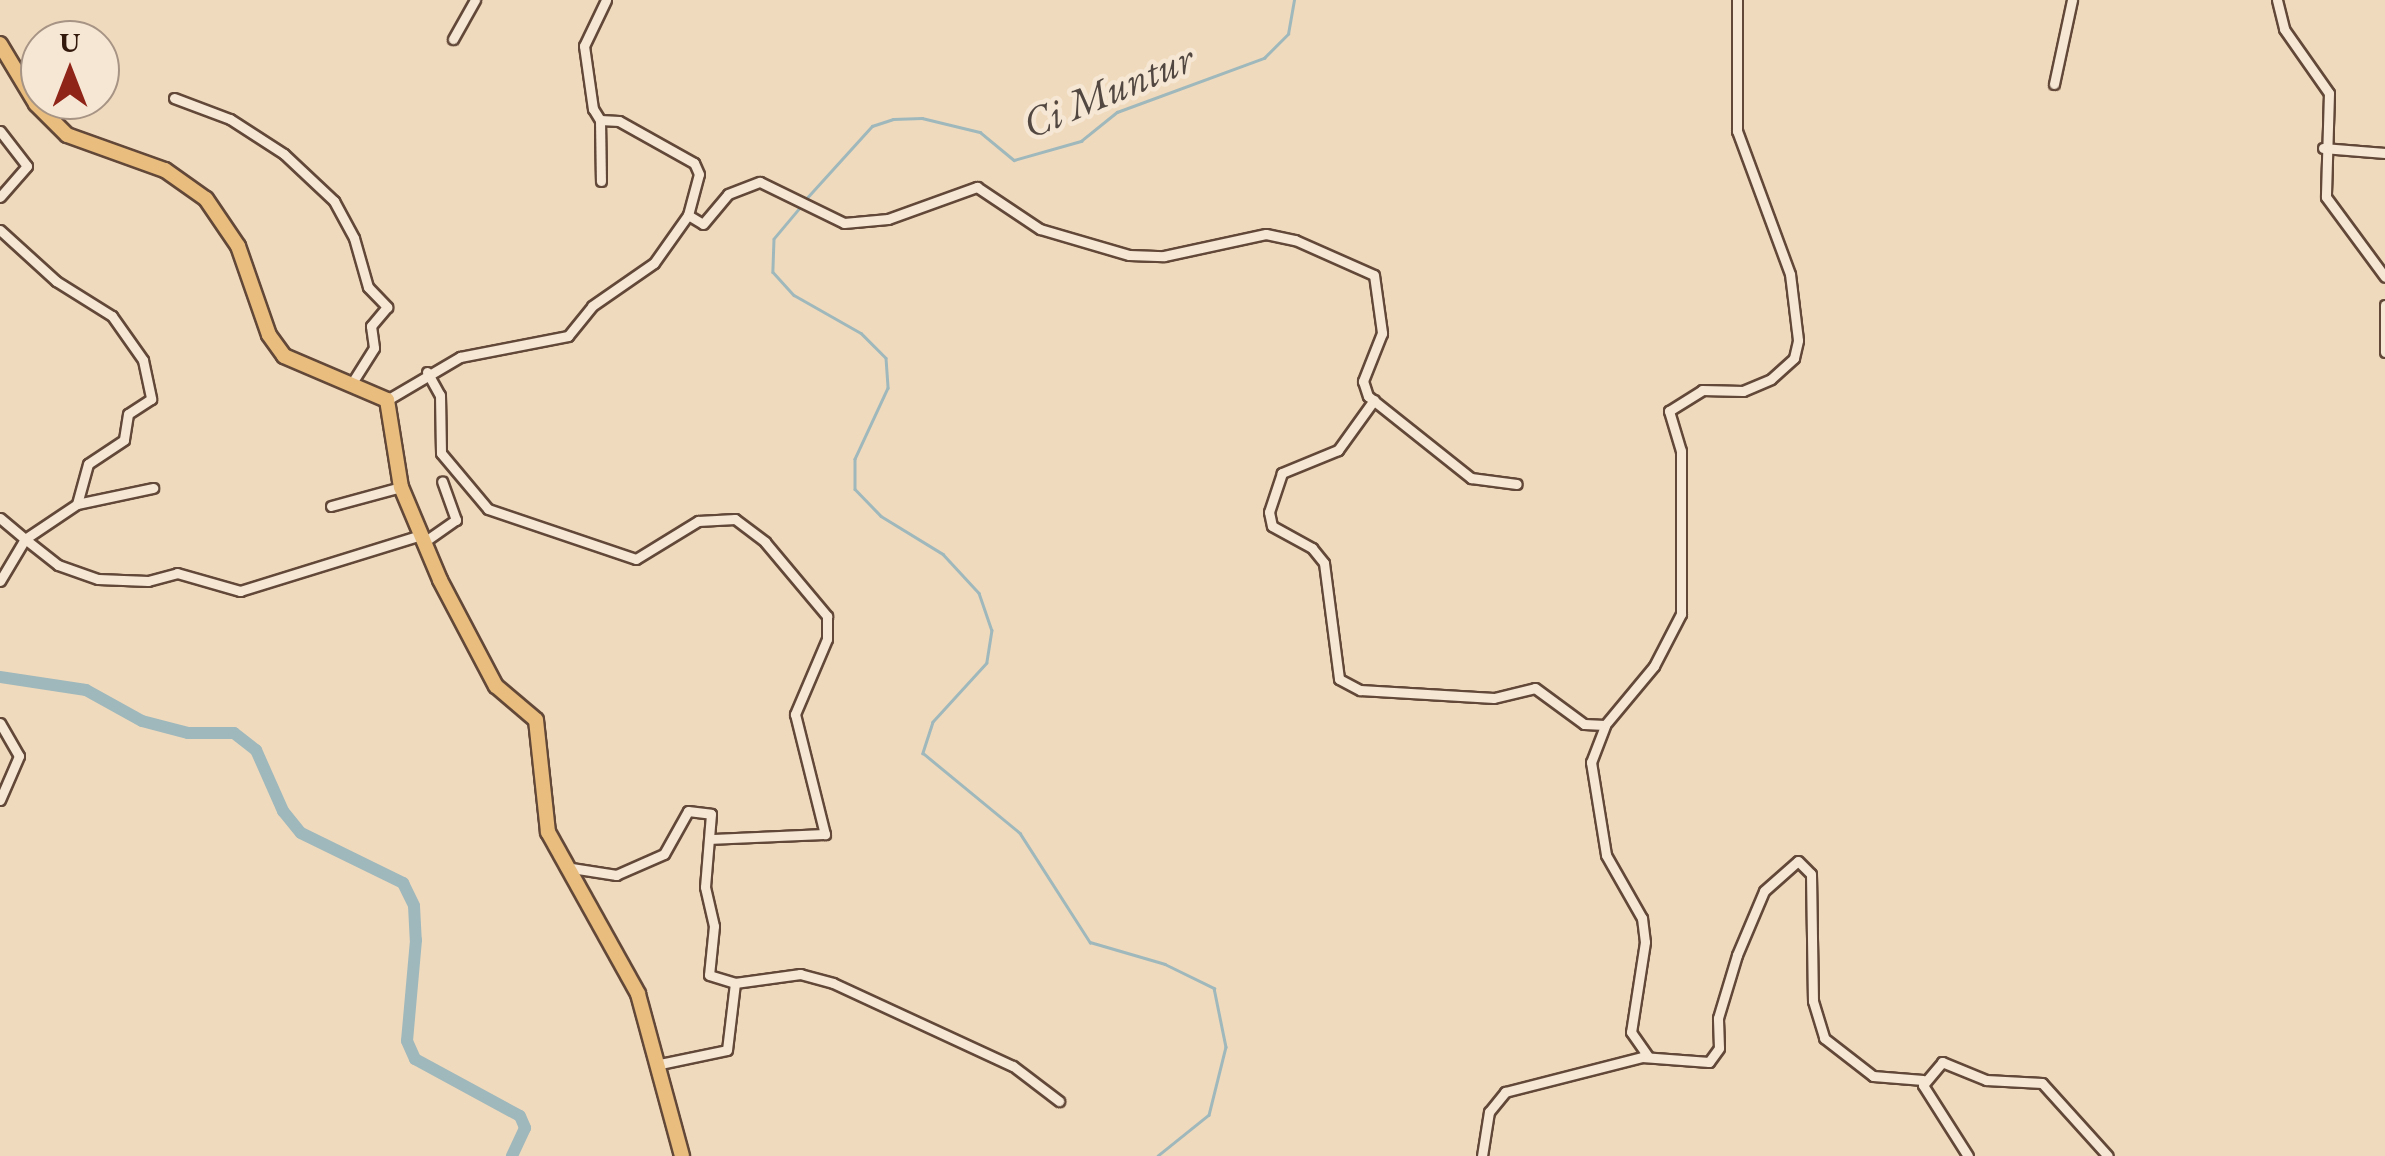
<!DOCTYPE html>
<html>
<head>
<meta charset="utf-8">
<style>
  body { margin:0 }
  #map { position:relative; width:2385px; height:1156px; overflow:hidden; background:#f0dabd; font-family:"EB Garamond",serif }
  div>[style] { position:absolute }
  .stream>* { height:2.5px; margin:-1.25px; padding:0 1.25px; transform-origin:1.25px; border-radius:1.25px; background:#9fb8bc }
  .river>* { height:12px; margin:-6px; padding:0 6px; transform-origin:6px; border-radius:6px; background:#9fb8bc }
  .roads { filter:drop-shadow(2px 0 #624838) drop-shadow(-2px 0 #624838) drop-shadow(0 2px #624838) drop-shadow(0 -2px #624838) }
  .minor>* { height:9px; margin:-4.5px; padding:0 4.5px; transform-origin:4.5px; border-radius:4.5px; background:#f5e7d4 }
  .trunk>* { height:14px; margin:-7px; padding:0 7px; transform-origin:7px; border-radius:7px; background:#e8bd7e }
  span { translate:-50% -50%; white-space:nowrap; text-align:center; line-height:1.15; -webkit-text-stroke:9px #f5e7d4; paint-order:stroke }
  .water-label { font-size:42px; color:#534841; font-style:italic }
  .north { position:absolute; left:20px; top:20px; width:100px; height:100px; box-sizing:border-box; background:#f5e7d4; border:2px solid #a79484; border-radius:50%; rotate:0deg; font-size:28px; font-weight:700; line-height:40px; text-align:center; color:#33180c }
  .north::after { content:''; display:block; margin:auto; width:35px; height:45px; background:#8f2418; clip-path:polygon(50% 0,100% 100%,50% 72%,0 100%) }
</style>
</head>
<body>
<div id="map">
  <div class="stream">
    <div style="left:804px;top:201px;width:101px;rotate:-47.8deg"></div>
    <div style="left:872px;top:126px;width:22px;rotate:-18deg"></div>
    <div style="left:893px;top:119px;width:29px;rotate:-2deg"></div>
    <div style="left:922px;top:118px;width:60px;rotate:13.6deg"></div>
    <div style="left:980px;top:132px;width:44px;rotate:39.5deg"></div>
    <div style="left:1014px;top:160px;width:70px;rotate:-15.8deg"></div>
    <div style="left:1081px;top:141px;width:46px;rotate:-38.9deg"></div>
    <div style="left:1117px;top:112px;width:157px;rotate:-20.2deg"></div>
    <div style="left:1264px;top:58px;width:34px;rotate:-45deg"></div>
    <div style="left:1288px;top:34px;width:35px;rotate:-80deg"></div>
    <div style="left:800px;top:208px;width:40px;rotate:130deg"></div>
    <div style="left:774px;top:239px;width:33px;rotate:92deg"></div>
    <div style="left:773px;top:272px;width:31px;rotate:48deg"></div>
    <div style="left:794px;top:295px;width:77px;rotate:29.6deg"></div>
    <div style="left:861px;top:333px;width:35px;rotate:45deg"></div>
    <div style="left:886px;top:358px;width:30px;rotate:86deg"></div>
    <div style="left:888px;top:388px;width:78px;rotate:114.9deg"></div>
    <div style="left:855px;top:459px;width:30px;rotate:90deg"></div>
    <div style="left:855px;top:489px;width:37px;rotate:46deg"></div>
    <div style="left:881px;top:516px;width:73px;rotate:31.5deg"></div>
    <div style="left:943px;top:554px;width:53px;rotate:47.3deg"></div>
    <div style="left:979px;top:593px;width:39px;rotate:71deg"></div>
    <div style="left:992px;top:630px;width:33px;rotate:99deg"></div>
    <div style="left:987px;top:663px;width:80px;rotate:132.5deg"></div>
    <div style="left:933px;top:722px;width:33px;rotate:108deg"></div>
    <div style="left:923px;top:753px;width:126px;rotate:39.5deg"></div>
    <div style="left:1020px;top:833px;width:130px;rotate:57.3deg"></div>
    <div style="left:1090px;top:942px;width:78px;rotate:16.3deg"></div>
    <div style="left:1165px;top:964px;width:55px;rotate:26.1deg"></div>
    <div style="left:1214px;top:988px;width:60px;rotate:78.5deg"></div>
    <div style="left:1226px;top:1047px;width:70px;rotate:104deg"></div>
    <div style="left:1209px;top:1115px;width:65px;rotate:141.2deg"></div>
  </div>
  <div class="river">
    <div style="left:0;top:677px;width:87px;rotate:8.6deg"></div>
    <div style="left:86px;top:690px;width:64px;rotate:29deg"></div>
    <div style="left:142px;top:721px;width:48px;rotate:14.6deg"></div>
    <div style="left:188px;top:733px;width:46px"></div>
    <div style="left:234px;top:733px;width:28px;rotate:38deg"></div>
    <div style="left:256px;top:750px;width:67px;rotate:66.1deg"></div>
    <div style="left:283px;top:811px;width:28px;rotate:51deg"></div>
    <div style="left:301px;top:833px;width:114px;rotate:26.1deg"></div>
    <div style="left:403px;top:883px;width:25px;rotate:64deg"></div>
    <div style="left:414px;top:906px;width:34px;rotate:87deg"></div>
    <div style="left:416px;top:940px;width:101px;rotate:95.1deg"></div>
    <div style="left:407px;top:1041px;width:20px;rotate:66deg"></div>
    <div style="left:415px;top:1059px;width:119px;rotate:28.5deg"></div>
    <div style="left:520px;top:1116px;width:13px;rotate:67deg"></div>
    <div style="left:525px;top:1128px;width:31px;rotate:115deg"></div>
  </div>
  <div class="roads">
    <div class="minor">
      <div style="left:2277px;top:0;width:30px;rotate:76deg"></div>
      <div style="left:2284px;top:29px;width:78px;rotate:54.9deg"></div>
      <div style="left:2329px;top:93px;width:104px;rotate:91.7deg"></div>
      <div style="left:2326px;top:197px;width:99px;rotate:53.6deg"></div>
      <div style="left:453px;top:39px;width:45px;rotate:-60.6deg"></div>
      <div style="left:2054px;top:84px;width:86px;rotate:-77.9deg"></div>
      <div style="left:174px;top:98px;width:60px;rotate:20.6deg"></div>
      <div style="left:230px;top:119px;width:64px;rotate:32.9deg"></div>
      <div style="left:284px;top:154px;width:69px;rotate:43.2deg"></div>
      <div style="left:334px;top:201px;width:42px;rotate:61.6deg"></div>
      <div style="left:354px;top:238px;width:51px;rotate:74.1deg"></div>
      <div style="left:368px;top:287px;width:28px;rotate:46deg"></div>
      <div style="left:387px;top:307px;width:25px;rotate:130deg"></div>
      <div style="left:371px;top:326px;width:22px;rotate:82deg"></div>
      <div style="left:374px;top:348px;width:41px;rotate:122.2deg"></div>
      <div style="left:600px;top:120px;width:61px;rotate:89.1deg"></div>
      <div style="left:0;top:131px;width:44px;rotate:52.4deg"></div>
      <div style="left:27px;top:166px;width:41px;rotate:131.1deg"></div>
      <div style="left:2323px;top:148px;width:62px;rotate:4.6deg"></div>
      <div style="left:688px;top:215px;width:17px;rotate:31deg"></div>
      <div style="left:703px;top:224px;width:39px;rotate:-50deg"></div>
      <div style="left:728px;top:194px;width:34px;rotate:-21deg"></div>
      <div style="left:760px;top:182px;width:93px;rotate:26deg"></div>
      <div style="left:844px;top:223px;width:44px;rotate:-5.2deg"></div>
      <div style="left:888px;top:219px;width:95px;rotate:-19.8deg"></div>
      <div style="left:977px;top:187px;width:76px;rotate:33.7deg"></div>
      <div style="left:1040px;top:229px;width:93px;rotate:16.3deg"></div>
      <div style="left:1129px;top:255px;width:35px;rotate:2deg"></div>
      <div style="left:1164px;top:256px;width:104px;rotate:-12.2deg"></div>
      <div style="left:1266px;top:234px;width:30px;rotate:12deg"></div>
      <div style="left:1295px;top:240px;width:86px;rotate:23.9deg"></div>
      <div style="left:1374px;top:275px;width:59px;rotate:82.1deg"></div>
      <div style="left:1382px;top:333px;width:52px;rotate:111.6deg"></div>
      <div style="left:1363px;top:381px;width:16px;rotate:72deg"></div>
      <div style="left:1368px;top:396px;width:132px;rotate:38.5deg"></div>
      <div style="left:1471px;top:478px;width:46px;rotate:7.4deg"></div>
      <div style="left:0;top:230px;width:76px;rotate:42.3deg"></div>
      <div style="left:56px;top:281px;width:66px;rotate:32deg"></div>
      <div style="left:112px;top:316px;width:54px;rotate:54.8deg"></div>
      <div style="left:143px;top:360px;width:40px;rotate:78deg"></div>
      <div style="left:151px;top:399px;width:27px;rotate:147deg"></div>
      <div style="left:128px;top:414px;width:26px;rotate:99deg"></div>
      <div style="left:124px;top:440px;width:43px;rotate:146.3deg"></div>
      <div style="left:88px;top:464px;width:41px;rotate:105.4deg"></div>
      <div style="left:2385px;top:305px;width:47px;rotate:90deg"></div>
      <div style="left:427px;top:372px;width:26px;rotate:61deg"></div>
      <div style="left:440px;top:395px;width:58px;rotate:89deg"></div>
      <div style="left:441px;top:453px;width:73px;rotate:50deg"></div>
      <div style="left:488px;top:509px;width:156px;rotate:18.7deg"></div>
      <div style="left:636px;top:559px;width:73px;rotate:-31.5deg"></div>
      <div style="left:698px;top:521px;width:37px;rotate:-3deg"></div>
      <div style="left:735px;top:519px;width:38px;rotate:37deg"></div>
      <div style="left:765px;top:542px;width:97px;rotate:50deg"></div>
      <div style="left:827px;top:616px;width:23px;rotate:90deg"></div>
      <div style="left:827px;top:639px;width:82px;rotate:113.1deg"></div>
      <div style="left:795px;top:714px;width:124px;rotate:76deg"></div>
      <div style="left:825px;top:834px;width:113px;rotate:177.5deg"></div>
      <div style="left:387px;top:400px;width:85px;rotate:-30.5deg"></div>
      <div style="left:460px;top:357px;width:110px;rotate:-11deg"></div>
      <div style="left:568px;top:336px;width:38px;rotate:-51deg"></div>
      <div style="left:592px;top:306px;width:75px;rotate:-34.7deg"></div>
      <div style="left:654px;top:263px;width:59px;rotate:-54.7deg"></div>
      <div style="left:688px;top:215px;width:42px;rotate:-75deg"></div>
      <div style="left:699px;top:174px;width:12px;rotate:-114deg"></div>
      <div style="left:694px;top:163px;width:86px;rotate:-150.8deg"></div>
      <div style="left:619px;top:121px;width:19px;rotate:-177deg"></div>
      <div style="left:600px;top:120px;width:13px;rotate:-122deg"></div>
      <div style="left:593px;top:109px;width:64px;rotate:-98.1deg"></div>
      <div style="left:584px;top:46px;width:51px;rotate:-64.4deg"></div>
      <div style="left:1374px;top:400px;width:62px;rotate:125.8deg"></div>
      <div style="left:1338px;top:450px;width:61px;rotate:157.7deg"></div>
      <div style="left:1282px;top:473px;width:41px;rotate:108.4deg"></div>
      <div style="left:1269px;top:512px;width:14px;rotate:78deg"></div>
      <div style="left:1272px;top:526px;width:46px;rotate:28.8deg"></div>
      <div style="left:1312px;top:548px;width:19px;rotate:51deg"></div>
      <div style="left:1324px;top:563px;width:117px;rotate:82.6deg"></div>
      <div style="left:1339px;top:679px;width:24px;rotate:28deg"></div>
      <div style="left:1360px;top:690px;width:134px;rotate:3.4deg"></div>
      <div style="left:1494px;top:698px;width:42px;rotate:-13.7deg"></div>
      <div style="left:1535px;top:688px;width:61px;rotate:36.3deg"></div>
      <div style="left:1584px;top:724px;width:21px;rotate:3deg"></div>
      <div style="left:1605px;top:725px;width:77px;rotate:-50.3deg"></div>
      <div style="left:1654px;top:666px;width:59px;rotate:-62.6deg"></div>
      <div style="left:1681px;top:614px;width:163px;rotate:-90deg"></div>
      <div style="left:1681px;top:451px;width:42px;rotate:-106.7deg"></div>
      <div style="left:1669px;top:411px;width:39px;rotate:-32deg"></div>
      <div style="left:1702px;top:390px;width:41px;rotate:1.4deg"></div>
      <div style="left:1743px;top:391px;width:30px;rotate:-23deg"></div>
      <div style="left:1771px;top:379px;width:31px;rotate:-42deg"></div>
      <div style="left:1794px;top:358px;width:18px;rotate:-77deg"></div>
      <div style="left:1798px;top:340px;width:66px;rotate:-96.9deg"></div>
      <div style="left:1790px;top:274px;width:153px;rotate:-110.3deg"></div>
      <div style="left:1737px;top:131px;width:131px;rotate:-90deg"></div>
      <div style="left:331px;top:506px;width:73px;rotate:-15.2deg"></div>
      <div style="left:0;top:518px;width:33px;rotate:40deg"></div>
      <div style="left:25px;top:539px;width:63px;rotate:-33.9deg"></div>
      <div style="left:77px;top:504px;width:78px;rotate:-11.9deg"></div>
      <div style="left:424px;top:542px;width:39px;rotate:-35deg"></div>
      <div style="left:456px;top:520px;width:41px;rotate:-109.7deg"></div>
      <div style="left:0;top:581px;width:49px;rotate:-59.2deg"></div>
      <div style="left:25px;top:539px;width:42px;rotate:38.2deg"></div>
      <div style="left:58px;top:565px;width:42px;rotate:19.3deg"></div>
      <div style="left:98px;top:579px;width:50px;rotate:2.3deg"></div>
      <div style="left:148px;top:581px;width:30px;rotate:-15deg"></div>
      <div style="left:177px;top:573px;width:66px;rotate:15.9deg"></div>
      <div style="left:240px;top:591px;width:189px;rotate:-17.2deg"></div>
      <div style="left:0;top:723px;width:38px;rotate:60deg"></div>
      <div style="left:19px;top:756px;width:48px;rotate:113.4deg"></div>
      <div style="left:1605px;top:726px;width:39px;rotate:111deg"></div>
      <div style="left:1591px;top:762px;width:94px;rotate:80.8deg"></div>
      <div style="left:1606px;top:855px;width:73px;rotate:60.3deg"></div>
      <div style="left:1642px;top:918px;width:24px;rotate:83deg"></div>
      <div style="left:1645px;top:942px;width:91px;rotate:98.8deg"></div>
      <div style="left:1631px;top:1032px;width:29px;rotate:55deg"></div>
      <div style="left:565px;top:867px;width:52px;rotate:8.9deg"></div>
      <div style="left:616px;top:875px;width:52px;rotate:-23.6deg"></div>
      <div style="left:664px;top:854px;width:49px;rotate:-60.8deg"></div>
      <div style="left:688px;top:811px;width:23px;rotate:7deg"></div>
      <div style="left:711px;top:814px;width:73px;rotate:94.7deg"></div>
      <div style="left:705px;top:887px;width:40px;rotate:77deg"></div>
      <div style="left:714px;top:926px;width:49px;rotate:95.8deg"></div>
      <div style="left:709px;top:975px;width:27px;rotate:17deg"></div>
      <div style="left:735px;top:983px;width:66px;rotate:-7.9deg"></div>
      <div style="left:800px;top:974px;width:34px;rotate:15deg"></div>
      <div style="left:833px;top:983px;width:198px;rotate:24.8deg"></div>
      <div style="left:1013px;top:1066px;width:58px;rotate:37.3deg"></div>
      <div style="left:660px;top:1064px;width:68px;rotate:-11.8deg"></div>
      <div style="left:727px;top:1050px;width:67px;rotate:-83.2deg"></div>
      <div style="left:1482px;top:1156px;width:45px;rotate:-81deg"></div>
      <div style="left:1489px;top:1112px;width:26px;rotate:-51deg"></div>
      <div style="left:1505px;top:1092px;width:141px;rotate:-14.3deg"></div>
      <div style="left:1642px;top:1057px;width:67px;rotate:4.3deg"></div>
      <div style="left:1709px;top:1062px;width:17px;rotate:-54deg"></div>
      <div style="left:1719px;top:1048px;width:30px;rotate:-92deg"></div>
      <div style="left:1718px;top:1018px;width:66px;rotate:-73.2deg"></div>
      <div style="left:1737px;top:955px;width:69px;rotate:-67.1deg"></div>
      <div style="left:1764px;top:891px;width:45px;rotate:-41.4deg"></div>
      <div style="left:1798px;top:861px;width:18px;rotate:45deg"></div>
      <div style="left:1811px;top:874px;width:127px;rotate:89.1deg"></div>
      <div style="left:1813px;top:1001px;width:39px;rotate:73deg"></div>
      <div style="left:1824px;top:1038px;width:62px;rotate:37.8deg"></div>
      <div style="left:1873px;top:1076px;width:50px;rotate:4.6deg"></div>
      <div style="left:1968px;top:1156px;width:84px;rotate:-122.4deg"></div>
      <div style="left:1923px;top:1085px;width:30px;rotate:-50deg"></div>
      <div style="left:1942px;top:1062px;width:48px;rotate:22.2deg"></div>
      <div style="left:1986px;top:1080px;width:56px;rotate:3.1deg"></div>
      <div style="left:2042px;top:1083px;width:98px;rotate:47.9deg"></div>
    </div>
    <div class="trunk">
      <div style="left:0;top:44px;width:70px;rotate:59deg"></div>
      <div style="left:36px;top:104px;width:44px;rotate:45deg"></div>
      <div style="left:67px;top:135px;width:104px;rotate:19.7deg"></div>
      <div style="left:165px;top:170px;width:50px;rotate:35.3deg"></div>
      <div style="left:206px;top:199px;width:57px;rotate:55.8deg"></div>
      <div style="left:238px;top:246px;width:94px;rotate:70.8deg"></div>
      <div style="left:269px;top:335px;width:26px;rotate:54deg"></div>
      <div style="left:284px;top:356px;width:112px;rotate:23.1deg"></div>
      <div style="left:387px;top:400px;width:88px;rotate:80.9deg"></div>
      <div style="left:401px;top:487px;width:101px;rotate:67.2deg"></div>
      <div style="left:440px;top:580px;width:120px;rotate:62.2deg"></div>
      <div style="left:496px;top:686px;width:52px;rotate:40.4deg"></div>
      <div style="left:536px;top:720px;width:113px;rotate:83.9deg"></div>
      <div style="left:548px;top:832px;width:185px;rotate:60.9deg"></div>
      <div style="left:638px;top:994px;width:168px;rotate:74.8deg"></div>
    </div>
  </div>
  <div class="water-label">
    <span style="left:1108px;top:91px;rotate:-23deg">Ci Muntur</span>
  </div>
  <div class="north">U</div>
</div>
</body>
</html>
